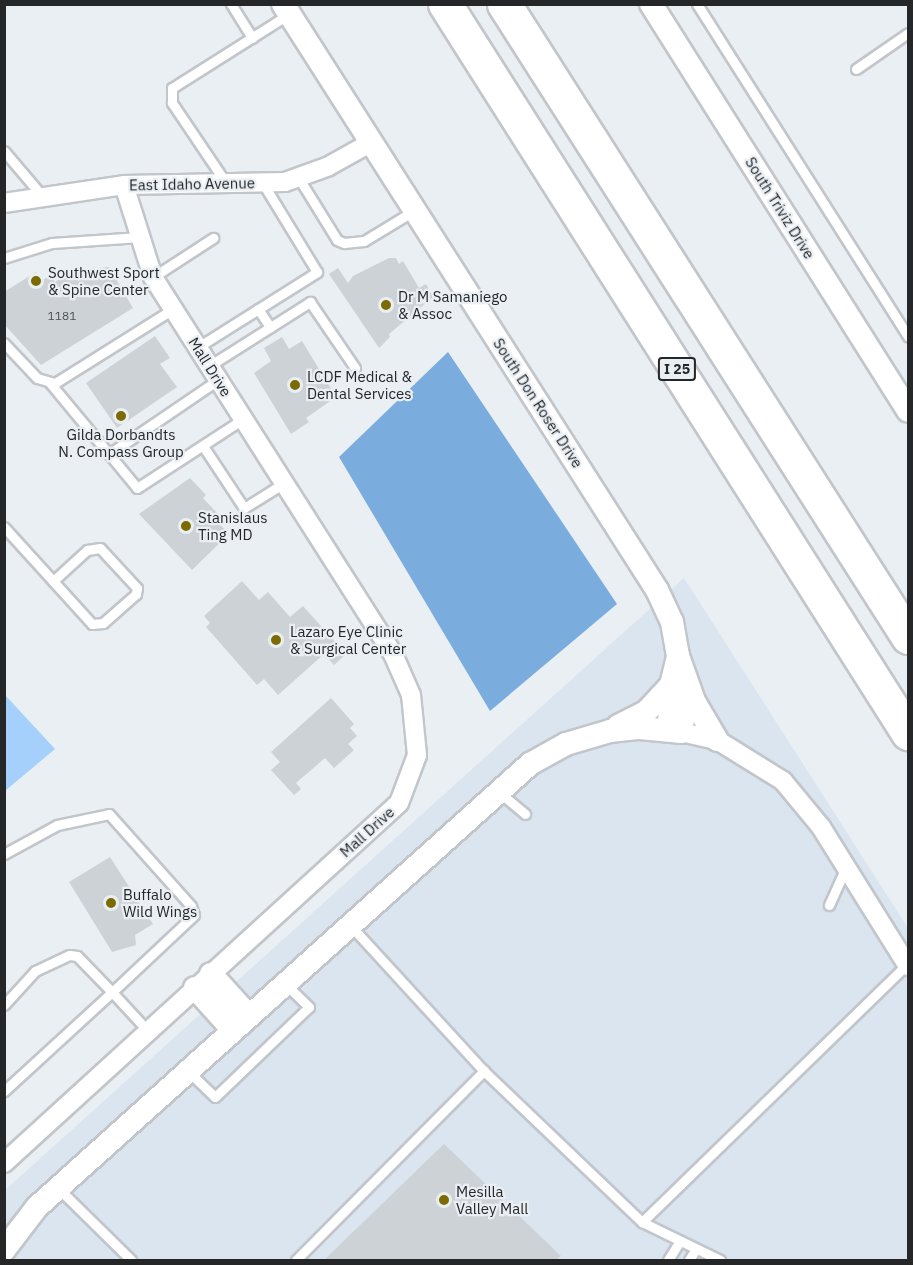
<!DOCTYPE html>
<html>
<head>
<meta charset="utf-8">
<style>
  body { margin:0 }
  #map { position:relative; width:913px; height:1265px; overflow:hidden; background:#eaeff4; font-family:"IBM Plex Sans",sans-serif }
  div>[style] { position:absolute }
  .built>* { inset:0; background:#dae5f0 }
  .green>* { inset:0; background:#a4d0fb }
  .water>* { inset:0; background:#7aaddd }
  .building>* { inset:0; background:#cdd2d6 }
  .roads { filter:drop-shadow(2px 0 #c2c6cb) drop-shadow(-2px 0 #c2c6cb) drop-shadow(0 2px #c2c6cb) drop-shadow(0 -2px #c2c6cb) }
  .service>* { height:9px; margin:-4.5px; padding:0 4.5px; transform-origin:4.5px; border-radius:4.5px; background:#fff }
  .minor>* { height:18px; margin:-9px; padding:0 9px; transform-origin:9px; border-radius:9px; background:#fff }
  .tertiary>* { height:22px; margin:-11px; padding:0 11px; transform-origin:11px; border-radius:11px; background:#fff }
  .motorway>* { height:33px; margin:-16.5px; padding:0 16.5px; transform-origin:16.5px; border-radius:16.5px; background:#fff }
  .dots>* { width:16px; height:16px; translate:-50% -50%; box-sizing:border-box; border:3px solid #eaeff4; border-radius:50% }
  span { translate:-50% -50%; white-space:nowrap; text-align:center; line-height:1.15; -webkit-text-stroke:4.5px #eaeff4; paint-order:stroke }
  .number-label { font-size:12px; color:#4e5154 }
  .number-label span { -webkit-text-stroke-width:0 }
  .shield-label span { padding:2px 4px; background:#eaeff4; border:2px solid; border-radius:4px; -webkit-text-stroke-width:0 }
  .shield-label { font-size:14px; color:#242628; font-weight:700 }
  .street-label { font-size:15px; color:#242628 }
  .poi-label { font-size:15px; color:#242628 }
  .left { translate:0 -50%; text-align:left }
  .frame { position:absolute; inset:0; border:6px solid #242628; pointer-events:none }
</style>
</head>
<body>
<div id="map">
  <div class="built">
    <div style="clip-path:polygon(684px 578px,908px 928px,908px 1260px,5px 1260px,4px 1191px)"></div>
  </div>
  <div class="green">
    <div style="clip-path:polygon(5px 695px,55px 749px,5px 791px)"></div>
  </div>
  <div class="water">
    <div style="clip-path:polygon(448px 352px,617px 604px,490px 711px,339px 457px)"></div>
  </div>
  <div class="building">
    <div style="clip-path:polygon(389px 258px,396px 258px,399px 264px,403px 261px,419px 288px,426px 284px,433px 297px,389px 334px,390px 337px,379px 348px,329px 274px,338px 268px,348px 283px,353px 276px)"></div>
    <div style="clip-path:polygon(109px 267px,133px 308px,41px 365px,4px 324px,4px 292px,36px 272px,42px 280px,51px 276px,55px 282px,71px 271px)"></div>
    <div style="clip-path:polygon(155px 336px,170px 358px,160px 364px,177px 387px,117px 428px,86px 383px)"></div>
    <div style="clip-path:polygon(282px 337px,289px 349px,302px 341px,336px 397px,306px 418px,309px 422px,291px 434px,254px 373px,271px 361px,264px 348px)"></div>
    <div style="clip-path:polygon(190px 478px,206px 495px,203px 498px,218px 514px,214px 518px,229px 534px,192px 570px,139px 514px)"></div>
    <div style="clip-path:polygon(242px 581px,259px 600px,268px 592px,290px 617px,303px 606px,346px 654px,334px 665px,324px 654px,278px 695px,264px 679px,257px 685px,206px 627px,210px 623px,204px 616px)"></div>
    <div style="clip-path:polygon(331px 698px,354px 724px,350px 728px,357px 736px,348px 744px,354px 750px,334px 768px,325px 758px,296px 783px,301px 789px,294px 795px,271px 770px,280px 762px,271px 752px)"></div>
    <div style="clip-path:polygon(110px 857px,153px 924px,135px 935px,136px 945px,112px 952px,69px 882px)"></div>
    <div style="clip-path:polygon(444px 1144px,561px 1256px,556px 1260px,324px 1260px)"></div>
  </div>
  <div class="roads">
    <div class="service">
      <div style="left:231px;top:4px;width:40px;rotate:58deg"></div>
      <div style="left:697px;top:4px;width:394px;rotate:57.6deg"></div>
      <div style="left:856px;top:69px;width:63px;rotate:-34.7deg"></div>
      <div style="left:4px;top:151px;width:60px;rotate:49.7deg"></div>
      <div style="left:298px;top:177px;width:74px;rotate:58.2deg"></div>
      <div style="left:337px;top:240px;width:8px;rotate:23deg"></div>
      <div style="left:344px;top:243px;width:20px;rotate:-6deg"></div>
      <div style="left:364px;top:241px;width:60px;rotate:-31.3deg"></div>
      <div style="left:226px;top:183px;width:97px;rotate:-124deg"></div>
      <div style="left:172px;top:103px;width:15px;rotate:-90deg"></div>
      <div style="left:172px;top:88px;width:138px;rotate:-32.3deg"></div>
      <div style="left:4px;top:258px;width:50px;rotate:-17.4deg"></div>
      <div style="left:52px;top:243px;width:88px;rotate:-3.9deg"></div>
      <div style="left:153px;top:277px;width:72px;rotate:-33deg"></div>
      <div style="left:258px;top:309px;width:22px;rotate:56deg"></div>
      <div style="left:4px;top:343px;width:48px;rotate:46.7deg"></div>
      <div style="left:37px;top:378px;width:19px;rotate:16deg"></div>
      <div style="left:55px;top:383px;width:139px;rotate:-32.1deg"></div>
      <div style="left:198px;top:347px;width:141px;rotate:-32.2deg"></div>
      <div style="left:317px;top:272px;width:105px;rotate:-121.4deg"></div>
      <div style="left:209px;top:366px;width:120px;rotate:-32.4deg"></div>
      <div style="left:310px;top:302px;width:80px;rotate:55.7deg"></div>
      <div style="left:50px;top:383px;width:92px;rotate:50.3deg"></div>
      <div style="left:109px;top:454px;width:132px;rotate:-34.2deg"></div>
      <div style="left:203px;top:446px;width:74px;rotate:56.5deg"></div>
      <div style="left:244px;top:508px;width:47px;rotate:-32deg"></div>
      <div style="left:109px;top:454px;width:44px;rotate:50.5deg"></div>
      <div style="left:137px;top:488px;width:126px;rotate:-33.1deg"></div>
      <div style="left:4px;top:527px;width:73px;rotate:47.8deg"></div>
      <div style="left:53px;top:581px;width:58px;rotate:47.8deg"></div>
      <div style="left:92px;top:624px;width:11px;rotate:-5deg"></div>
      <div style="left:103px;top:623px;width:44px;rotate:-41.3deg"></div>
      <div style="left:136px;top:594px;width:6px;rotate:-81deg"></div>
      <div style="left:137px;top:588px;width:54px;rotate:-132.8deg"></div>
      <div style="left:100px;top:548px;width:13px;rotate:171deg"></div>
      <div style="left:87px;top:550px;width:46px;rotate:137.6deg"></div>
      <div style="left:499px;top:792px;width:34px;rotate:40deg"></div>
      <div style="left:4px;top:854px;width:60px;rotate:-28.7deg"></div>
      <div style="left:57px;top:825px;width:53px;rotate:-11.9deg"></div>
      <div style="left:109px;top:814px;width:123px;rotate:48.3deg"></div>
      <div style="left:191px;top:906px;width:9px;rotate:72deg"></div>
      <div style="left:194px;top:915px;width:112px;rotate:136.8deg"></div>
      <div style="left:112px;top:992px;width:53px;rotate:47.3deg"></div>
      <div style="left:829px;top:905px;width:42px;rotate:-65.9deg"></div>
      <div style="left:350px;top:925px;width:198px;rotate:47.5deg"></div>
      <div style="left:484px;top:1071px;width:219px;rotate:43.7deg"></div>
      <div style="left:642px;top:1222px;width:87px;rotate:26deg"></div>
      <div style="left:4px;top:1005px;width:46px;rotate:-47.6deg"></div>
      <div style="left:35px;top:971px;width:38px;rotate:-25deg"></div>
      <div style="left:70px;top:955px;width:7px;rotate:8deg"></div>
      <div style="left:77px;top:956px;width:50px;rotate:45.8deg"></div>
      <div style="left:112px;top:992px;width:147px;rotate:137.5deg"></div>
      <div style="left:188px;top:1071px;width:37px;rotate:44deg"></div>
      <div style="left:215px;top:1097px;width:130px;rotate:-43.8deg"></div>
      <div style="left:309px;top:1007px;width:33px;rotate:-136deg"></div>
      <div style="left:58px;top:1188px;width:103px;rotate:44.6deg"></div>
      <div style="left:642px;top:1222px;width:370px;rotate:-44.2deg"></div>
      <div style="left:296px;top:1260px;width:267px;rotate:-45.2deg"></div>
      <div style="left:668px;top:1260px;width:22px;rotate:-58deg"></div>
      <div style="left:689px;top:1260px;width:13px;rotate:-58deg"></div>
    </div>
    <div class="minor">
      <div style="left:4px;top:203px;width:121px;rotate:-8.5deg"></div>
      <div style="left:124px;top:185px;width:161px;rotate:-1.1deg"></div>
      <div style="left:285px;top:182px;width:45px;rotate:-19.7deg"></div>
      <div style="left:327px;top:167px;width:51px;rotate:-29.1deg"></div>
      <div style="left:666px;top:730px;width:45px;rotate:-83.7deg"></div>
      <div style="left:681px;top:732px;width:37px;rotate:13deg"></div>
      <div style="left:717px;top:740px;width:78px;rotate:31.8deg"></div>
      <div style="left:783px;top:781px;width:60px;rotate:50.4deg"></div>
      <div style="left:821px;top:827px;width:164px;rotate:58deg"></div>
      <div style="left:4px;top:1163px;width:534px;rotate:-42.35deg"></div>
      <div style="left:399px;top:803px;width:51px;rotate:-69.4deg"></div>
      <div style="left:417px;top:755px;width:60px;rotate:-95.7deg"></div>
      <div style="left:411px;top:695px;width:45px;rotate:-113.7deg"></div>
      <div style="left:393px;top:654px;width:447px;rotate:-122.5deg"></div>
      <div style="left:153px;top:277px;width:96px;rotate:-107.5deg"></div>
    </div>
    <div class="tertiary">
      <div style="left:283px;top:4px;width:695px;rotate:57.45deg"></div>
      <div style="left:657px;top:590px;width:35px;rotate:65deg"></div>
      <div style="left:672px;top:622px;width:35px;rotate:80deg"></div>
      <div style="left:678px;top:656px;width:48px;rotate:70.4deg"></div>
      <div style="left:694px;top:701px;width:45px;rotate:59.5deg"></div>
      <div style="left:651px;top:4px;width:481px;rotate:57.7deg"></div>
      <div style="left:618px;top:726px;width:31px;rotate:-27deg"></div>
      <div style="left:646px;top:712px;width:21px;rotate:-47deg"></div>
      <div style="left:660px;top:697px;width:16px;rotate:-47deg"></div>
      <div style="left:671px;top:685px;width:30px;rotate:-76deg"></div>
      <div style="left:211px;top:974px;width:57px;rotate:47.9deg"></div>
      <div style="left:195px;top:988px;width:57px;rotate:47.9deg"></div>
      <div style="left:4px;top:1250px;width:54px;rotate:-52.5deg"></div>
      <div style="left:37px;top:1207px;width:663px;rotate:-41.94deg"></div>
      <div style="left:530px;top:764px;width:41px;rotate:-29.1deg"></div>
      <div style="left:566px;top:744px;width:46px;rotate:-16.5deg"></div>
      <div style="left:610px;top:731px;width:30px;rotate:-6deg"></div>
      <div style="left:640px;top:728px;width:41px;rotate:5.6deg"></div>
      <div style="left:681px;top:732px;width:47px;rotate:-81.3deg"></div>
    </div>
    <div class="motorway">
      <div style="left:445px;top:4px;width:864px;rotate:57.58deg"></div>
      <div style="left:504px;top:4px;width:751px;rotate:57.45deg"></div>
    </div>
  </div>
  <div class="dots">
    <div style="left:36px;top:281px;background:#7c6a02"></div>
    <div style="left:386px;top:305px;background:#7c6a02"></div>
    <div style="left:295px;top:385px;background:#7c6a02"></div>
    <div style="left:121px;top:416px;background:#7c6a02"></div>
    <div style="left:186px;top:526px;background:#7c6a02"></div>
    <div style="left:276px;top:640px;background:#7c6a02"></div>
    <div style="left:111px;top:903px;background:#7c6a02"></div>
    <div style="left:444px;top:1200px;background:#7c6a02"></div>
  </div>
  <div class="number-label">
    <span style="left:62px;top:316px">1181</span>
  </div>
  <div class="shield-label">
    <span style="left:677px;top:369px">I 25</span>
  </div>
  <div class="street-label">
    <span style="left:192px;top:184px;rotate:-1deg">East Idaho Avenue</span>
    <span style="left:780px;top:208px;rotate:58deg">South Triviz Drive</span>
    <span style="left:210px;top:367px;rotate:58deg">Mall Drive</span>
    <span style="left:538px;top:403px;rotate:57deg">South Don Roser Drive</span>
    <span style="left:367px;top:832px;rotate:-42deg">Mall Drive</span>
  </div>
  <div class="poi-label">
    <span class="left" style="left:48px;top:281px">Southwest Sport<br>&amp; Spine Center</span>
    <span class="left" style="left:398px;top:305px">Dr M Samaniego<br>&amp; Assoc</span>
    <span class="left" style="left:307px;top:385px">LCDF Medical &amp;<br>Dental Services</span>
    <span style="left:121px;top:443px">Gilda Dorbandts<br>N. Compass Group</span>
    <span class="left" style="left:198px;top:526px">Stanislaus<br>Ting MD</span>
    <span class="left" style="left:290px;top:640px">Lazaro Eye Clinic<br>&amp; Surgical Center</span>
    <span class="left" style="left:123px;top:903px">Buffalo<br>Wild Wings</span>
    <span class="left" style="left:456px;top:1200px">Mesilla<br>Valley Mall</span>
  </div>
  <div class="frame"></div>
</div>
</body>
</html>
